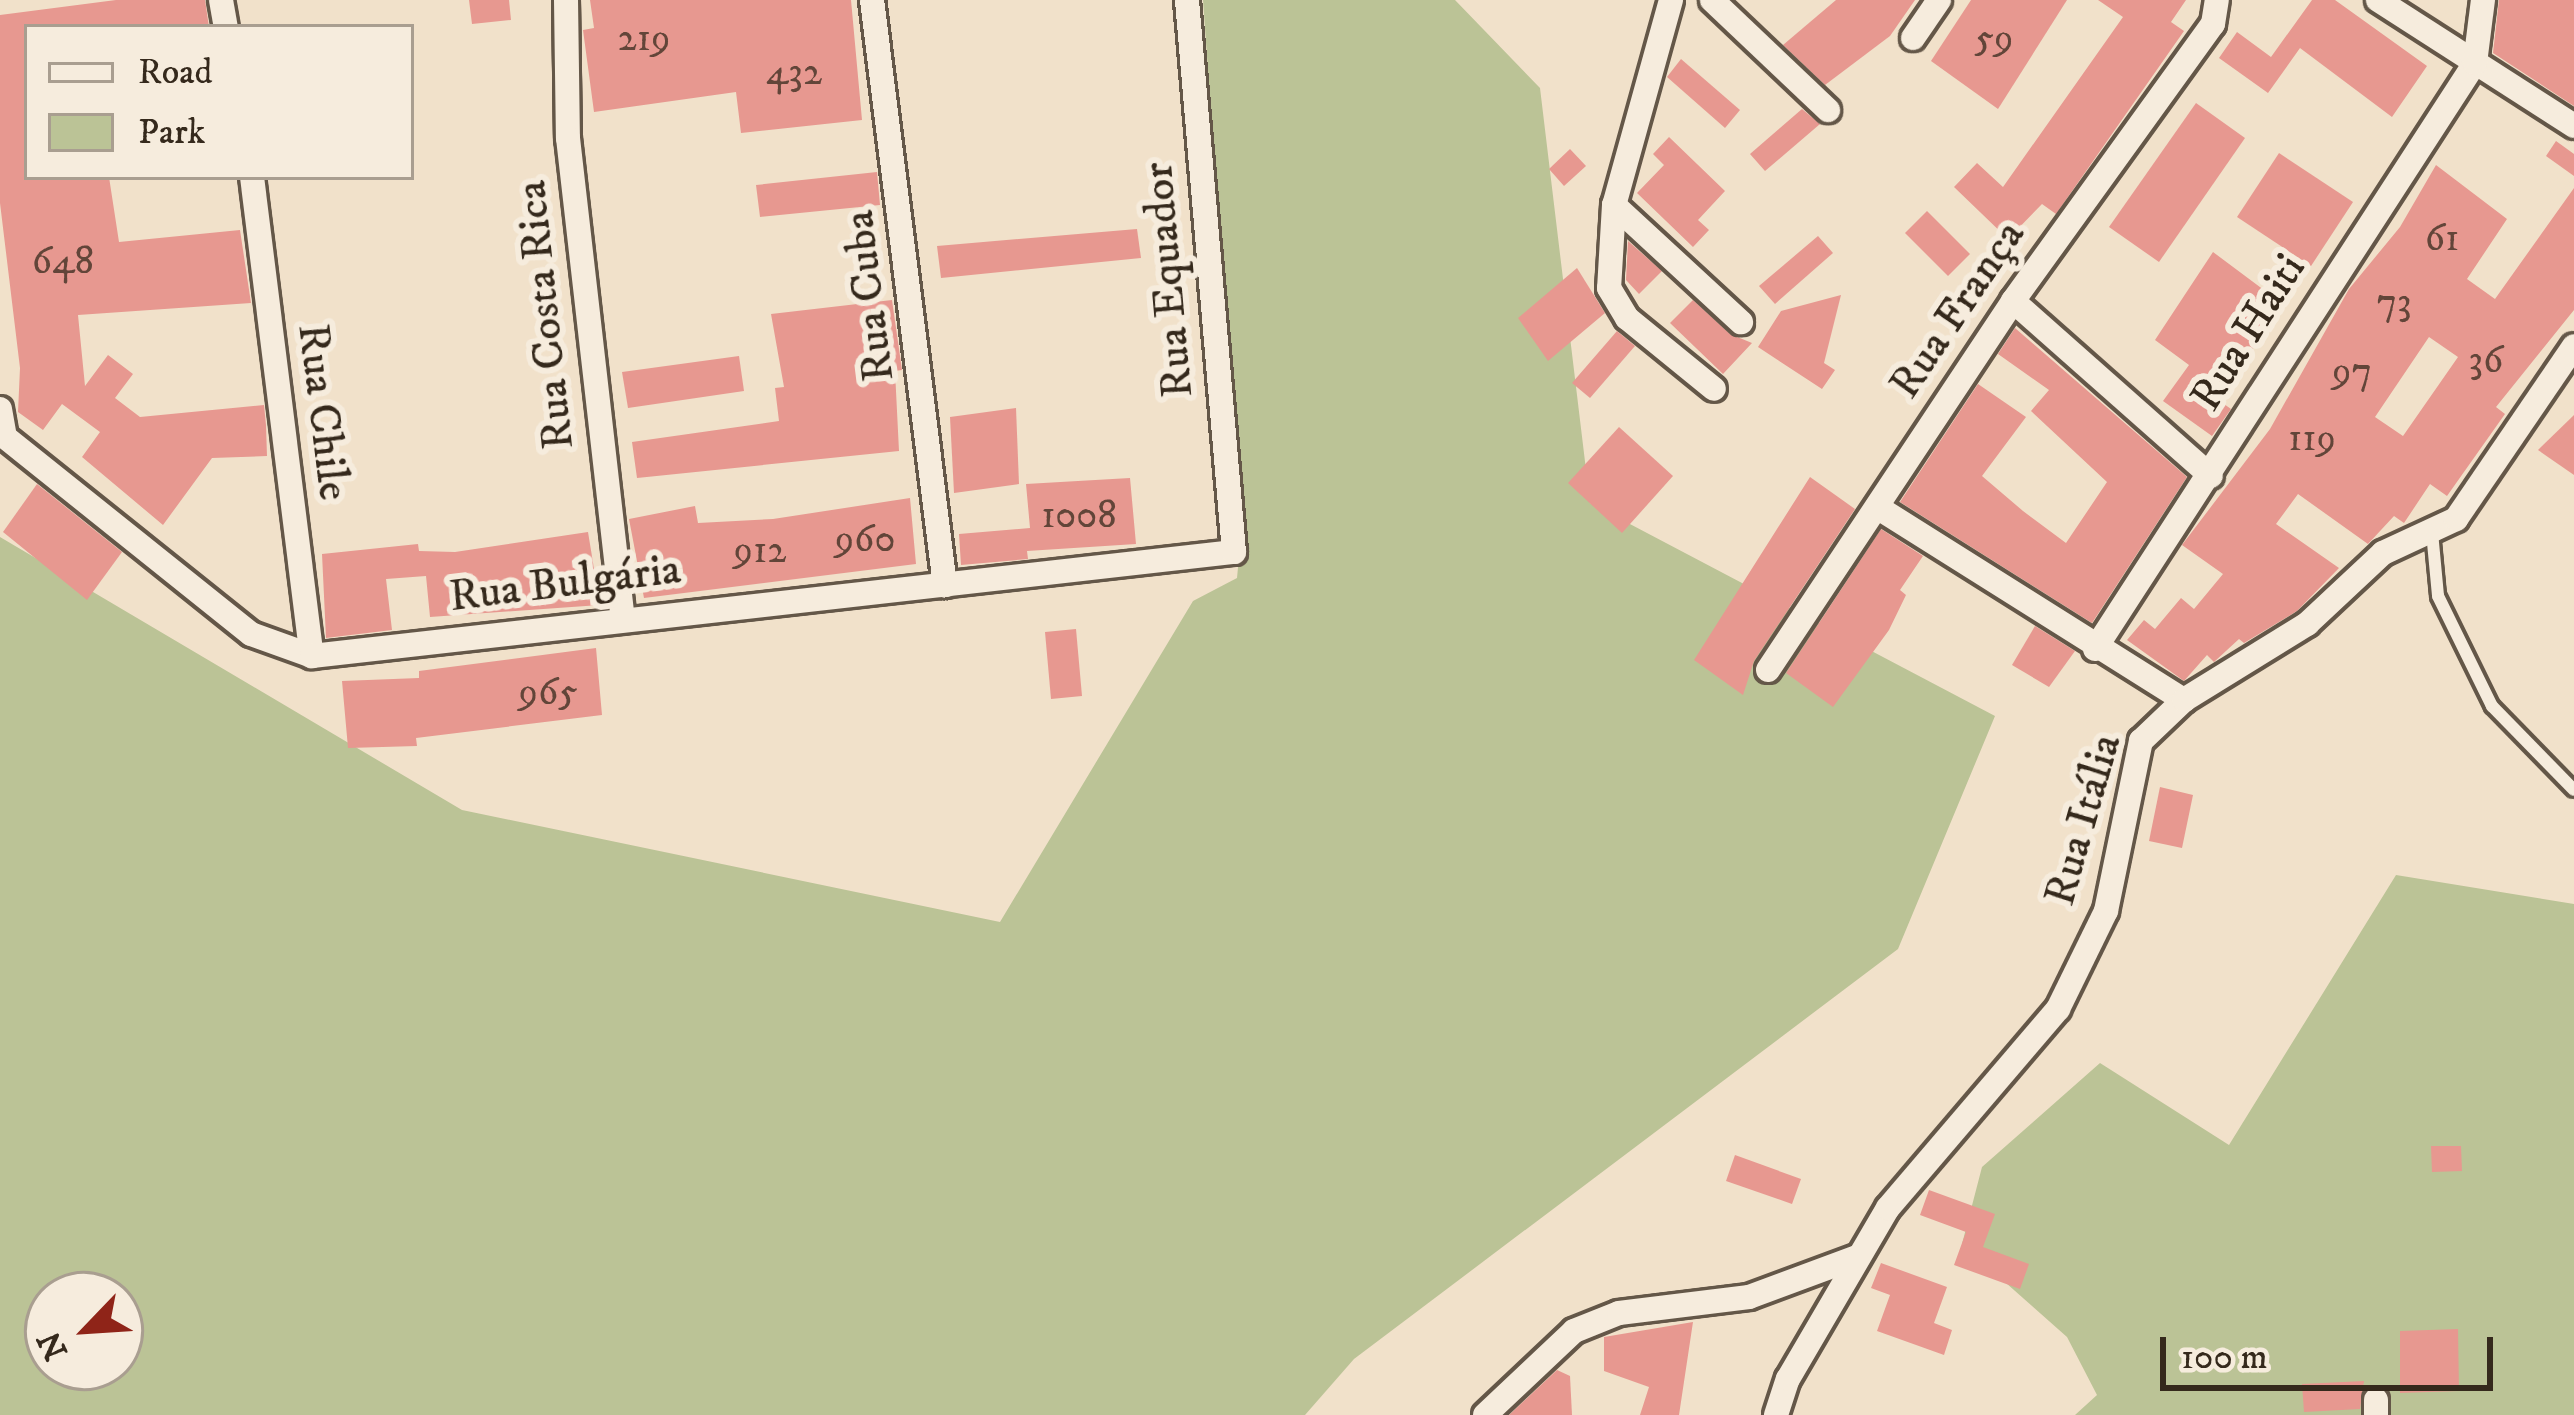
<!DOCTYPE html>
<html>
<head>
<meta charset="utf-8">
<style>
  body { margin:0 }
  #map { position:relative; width:2574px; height:1415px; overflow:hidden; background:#f1e1ca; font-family:"IM FELL DW Pica",serif }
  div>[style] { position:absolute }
  .green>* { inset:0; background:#bbc396 }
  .building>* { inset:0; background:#e79890 }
  .roads { filter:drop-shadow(3px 0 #645748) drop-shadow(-3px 0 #645748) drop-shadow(0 3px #645748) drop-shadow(0 -3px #645748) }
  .service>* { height:12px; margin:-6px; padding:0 6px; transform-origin:6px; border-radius:6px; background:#f6ecdd }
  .minor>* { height:24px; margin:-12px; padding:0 12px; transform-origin:12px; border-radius:12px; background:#f6ecdd }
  span { translate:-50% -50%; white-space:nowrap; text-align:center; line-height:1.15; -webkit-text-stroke:12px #f6ecdd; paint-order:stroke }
  .number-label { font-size:39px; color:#624539 }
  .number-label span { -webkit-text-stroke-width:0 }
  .street-label { font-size:45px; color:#35291c }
  .legend { position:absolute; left:24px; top:24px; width:390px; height:156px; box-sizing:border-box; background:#f6ecdd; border:3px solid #a99e90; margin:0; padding:15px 21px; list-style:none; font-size:36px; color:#35291c }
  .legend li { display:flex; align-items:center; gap:24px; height:60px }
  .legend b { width:60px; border:3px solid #a99e90 }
  .north { position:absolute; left:24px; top:1271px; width:120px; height:120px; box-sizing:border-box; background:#f6ecdd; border:3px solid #a99e90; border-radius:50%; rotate:245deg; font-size:33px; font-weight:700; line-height:48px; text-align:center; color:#35291c }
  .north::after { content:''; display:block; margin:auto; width:42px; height:54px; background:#8f2418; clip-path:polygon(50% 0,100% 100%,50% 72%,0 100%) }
  .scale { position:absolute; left:2160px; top:1337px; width:333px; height:54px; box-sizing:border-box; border:6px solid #35291c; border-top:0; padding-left:15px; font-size:36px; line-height:42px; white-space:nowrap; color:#35291c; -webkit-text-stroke:9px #f6ecdd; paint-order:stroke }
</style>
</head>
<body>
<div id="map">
  <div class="green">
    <div style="clip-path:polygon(evenodd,1203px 0,1455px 0,1540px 88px,1590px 503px,1995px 716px,1898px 949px,1354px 1359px,1305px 1415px,0 1415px,0 537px,462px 810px,1000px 922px,1193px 601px,1237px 578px,1241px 536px,1203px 0,48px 1295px,120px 1295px,120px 1367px,48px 1367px,48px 1295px)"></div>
    <div style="clip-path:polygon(2396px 875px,2574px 904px,2574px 1415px,2075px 1415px,2097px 1395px,2067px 1337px,1962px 1244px,1982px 1167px,2100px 1063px,2229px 1145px)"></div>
  </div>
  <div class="building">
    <div style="clip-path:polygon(116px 0,205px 0,209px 27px,27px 27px,27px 177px,109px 177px,119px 242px,240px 230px,251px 303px,78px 315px,85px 386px,108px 355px,133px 374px,115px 398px,140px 417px,264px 405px,266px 425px,267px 456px,212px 458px,163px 525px,82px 457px,100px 432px,62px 404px,43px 430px,18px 412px,20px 368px,0 203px,0 15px)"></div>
    <div style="clip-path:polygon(469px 0,509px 0,511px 20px,472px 24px)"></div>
    <div style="clip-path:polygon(590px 0,851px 0,862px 120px,741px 133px,736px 92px,594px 112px,583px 30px,594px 28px)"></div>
    <div style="clip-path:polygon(1836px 0,1915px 0,1890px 36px,1825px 85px,1783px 45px)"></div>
    <div style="clip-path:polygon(1971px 0,2067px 0,1998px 109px,1931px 61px)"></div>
    <div style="clip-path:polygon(2098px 0,2186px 0,2171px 22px,2184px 31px,2056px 214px,2042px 204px,2008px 239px,1954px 187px,1977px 163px,2003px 187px,2123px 17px)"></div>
    <div style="clip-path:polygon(2312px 0,2335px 0,2427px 66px,2392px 117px,2300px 48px,2268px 93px,2219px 58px,2237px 32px,2271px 57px)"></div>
    <div style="clip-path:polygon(2499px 0,2574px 0,2574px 106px,2493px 53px)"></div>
    <div style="clip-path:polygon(1681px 59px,1740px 110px,1725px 128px,1667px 77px)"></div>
    <div style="clip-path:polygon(2196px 103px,2245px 138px,2159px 262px,2109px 227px)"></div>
    <div style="clip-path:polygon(1802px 109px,1820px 124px,1765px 171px,1750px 154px)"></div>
    <div style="clip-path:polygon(1669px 137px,1725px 191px,1698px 220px,1709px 230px,1693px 247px,1637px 193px,1664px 165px,1653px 154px)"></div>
    <div style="clip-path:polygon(2556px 141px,2574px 154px,2574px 176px,2546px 156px)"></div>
    <div style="clip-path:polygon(1570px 149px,1586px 166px,1564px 186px,1549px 169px)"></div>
    <div style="clip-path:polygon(2279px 153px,2353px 202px,2311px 266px,2237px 217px)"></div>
    <div style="clip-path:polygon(evenodd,2436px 165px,2507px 219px,2467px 279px,2495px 299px,2574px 188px,2574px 310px,2496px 407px,2505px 414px,2447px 496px,2430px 484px,2404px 523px,2394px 516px,2368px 544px,2298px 494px,2276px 524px,2339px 568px,2297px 611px,2244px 643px,2239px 639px,2214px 662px,2207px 655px,2184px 681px,2127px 640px,2144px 620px,2155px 629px,2181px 598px,2194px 609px,2223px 574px,2182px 545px,2270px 429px,2349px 289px,2400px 227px,2436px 165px,2429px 337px,2458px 357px,2403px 436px,2375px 417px,2429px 337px)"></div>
    <div style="clip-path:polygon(877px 172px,880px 205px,760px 217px,756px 185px)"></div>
    <div style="clip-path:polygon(1927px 211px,1970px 254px,1948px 276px,1905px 233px)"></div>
    <div style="clip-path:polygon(1137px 229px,1141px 258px,941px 278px,937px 246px)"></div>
    <div style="clip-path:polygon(1818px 236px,1833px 253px,1775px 304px,1759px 286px)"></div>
    <div style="clip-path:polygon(1628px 241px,1662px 271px,1639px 294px,1626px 280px)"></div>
    <div style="clip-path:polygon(2213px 252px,2284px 305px,2217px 399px,2231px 409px,2212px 436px,2163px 401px,2189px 365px,2155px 340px)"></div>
    <div style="clip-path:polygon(1577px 268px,1605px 313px,1548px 361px,1518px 318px)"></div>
    <div style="clip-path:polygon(1841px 295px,1824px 363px,1835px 370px,1822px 389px,1758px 347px,1781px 311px)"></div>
    <div style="clip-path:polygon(892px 300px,902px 370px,895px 371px,899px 451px,637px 478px,632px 442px,779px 421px,775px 388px,784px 387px,771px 314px)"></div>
    <div style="clip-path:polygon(1693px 300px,1730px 334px,1752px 343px,1723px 374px,1670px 323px)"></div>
    <div style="clip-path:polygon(2015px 328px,2187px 477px,2092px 623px,1900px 502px,1978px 384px,2026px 417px,1982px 476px,2023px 511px,2066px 543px,2107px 482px,2031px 411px,2049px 390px,1998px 354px)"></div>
    <div style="clip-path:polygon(1617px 331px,1635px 346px,1590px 398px,1572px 383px)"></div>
    <div style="clip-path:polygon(739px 356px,744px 391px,628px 408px,622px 372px)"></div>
    <div style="clip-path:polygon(1016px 408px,1019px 484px,954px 493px,950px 417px)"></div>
    <div style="clip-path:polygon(2574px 415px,2574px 475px,2538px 450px)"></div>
    <div style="clip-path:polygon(1619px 427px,1673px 476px,1622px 533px,1568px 483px)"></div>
    <div style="clip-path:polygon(1810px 477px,1855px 509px,1754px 661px,1743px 695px,1694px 660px)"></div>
    <div style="clip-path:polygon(1130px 478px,1136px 544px,1027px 551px,1028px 559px,961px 565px,959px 534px,1030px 528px,1026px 484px)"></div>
    <div style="clip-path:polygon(37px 484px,122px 552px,87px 600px,3px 532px)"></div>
    <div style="clip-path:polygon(910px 498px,916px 564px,644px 598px,629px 519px,695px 506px,698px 523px,773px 519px)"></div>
    <div style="clip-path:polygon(1881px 529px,1923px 556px,1900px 590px,1906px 595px,1889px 630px,1833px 707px,1786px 673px)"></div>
    <div style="clip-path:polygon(588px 532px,600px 605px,430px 617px,426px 576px,386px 579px,392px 630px,326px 638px,322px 554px,418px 544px,419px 551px,455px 552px)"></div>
    <div style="clip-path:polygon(2035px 626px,2075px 651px,2049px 687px,2012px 665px)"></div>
    <div style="clip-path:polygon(1076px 629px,1082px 696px,1051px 699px,1045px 632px)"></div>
    <div style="clip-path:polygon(596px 648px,602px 715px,416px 738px,417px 746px,348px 748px,342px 681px,419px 678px,419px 671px)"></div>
    <div style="clip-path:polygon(2160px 787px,2193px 795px,2182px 848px,2149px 841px)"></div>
    <div style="clip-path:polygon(2431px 1146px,2461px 1146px,2462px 1171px,2432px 1172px)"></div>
    <div style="clip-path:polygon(1735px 1155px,1801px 1179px,1792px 1204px,1726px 1181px)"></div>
    <div style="clip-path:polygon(1929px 1190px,1995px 1214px,1983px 1247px,2029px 1264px,2020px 1289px,1954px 1265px,1966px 1232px,1920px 1215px)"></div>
    <div style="clip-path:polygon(1881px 1263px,1947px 1287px,1934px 1323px,1952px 1330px,1944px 1355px,1877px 1331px,1890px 1295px,1871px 1288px)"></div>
    <div style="clip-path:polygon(1693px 1322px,1679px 1415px,1640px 1415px,1649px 1387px,1604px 1371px,1604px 1337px)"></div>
    <div style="clip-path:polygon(2458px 1329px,2459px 1391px,2400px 1393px,2400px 1331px)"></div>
    <div style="clip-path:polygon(1557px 1370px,1570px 1376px,1572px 1415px,1509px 1415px)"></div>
    <div style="clip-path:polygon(2364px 1381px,2360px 1409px,2304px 1412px,2302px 1384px)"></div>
  </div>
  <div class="roads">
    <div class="service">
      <div style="left:2432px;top:532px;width:64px;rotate:84.6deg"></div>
      <div style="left:2438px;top:596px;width:123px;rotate:63.9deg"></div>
      <div style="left:2492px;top:706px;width:117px;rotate:45.7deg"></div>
    </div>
    <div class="minor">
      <div style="left:221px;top:0;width:27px;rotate:80deg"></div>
      <div style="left:566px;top:0;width:138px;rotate:89.2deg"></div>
      <div style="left:568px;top:138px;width:484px;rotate:83.5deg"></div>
      <div style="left:872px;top:0;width:590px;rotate:82.89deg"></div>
      <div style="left:1671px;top:0;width:213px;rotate:105.5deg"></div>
      <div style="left:1614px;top:205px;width:83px;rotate:93.4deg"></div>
      <div style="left:1609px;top:288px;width:35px;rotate:59deg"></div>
      <div style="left:1627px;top:318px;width:112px;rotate:39.2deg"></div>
      <div style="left:1712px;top:0;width:160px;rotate:43.5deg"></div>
      <div style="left:2378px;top:0;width:233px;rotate:32.7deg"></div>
      <div style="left:1913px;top:38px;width:46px;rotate:-55.6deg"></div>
      <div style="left:252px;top:177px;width:483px;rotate:82.9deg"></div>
      <div style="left:1614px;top:205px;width:173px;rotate:42.7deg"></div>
      <div style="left:2013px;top:301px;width:264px;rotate:41.5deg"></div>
      <div style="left:0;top:409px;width:28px;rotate:80deg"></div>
      <div style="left:5px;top:437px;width:315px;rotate:38.7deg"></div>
      <div style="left:251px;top:634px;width:65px;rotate:19.8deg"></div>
      <div style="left:312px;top:656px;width:928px;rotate:-6.44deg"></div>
      <div style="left:1234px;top:552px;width:554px;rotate:-94.87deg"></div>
      <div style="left:1877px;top:507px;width:363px;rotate:32.2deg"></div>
      <div style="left:2095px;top:649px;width:698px;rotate:-57.04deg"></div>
      <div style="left:2475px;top:63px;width:64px;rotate:-82.8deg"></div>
      <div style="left:1768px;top:670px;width:443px;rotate:-56.4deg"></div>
      <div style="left:2013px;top:301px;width:342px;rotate:-54.2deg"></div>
      <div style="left:2213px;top:24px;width:24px;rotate:-81deg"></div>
      <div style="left:2376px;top:1400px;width:15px;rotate:90deg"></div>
      <div style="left:1485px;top:1415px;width:122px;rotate:-43.3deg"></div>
      <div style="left:1574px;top:1331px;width:48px;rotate:-21.8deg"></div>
      <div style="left:1619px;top:1313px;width:131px;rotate:-7deg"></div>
      <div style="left:1749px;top:1297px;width:115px;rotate:-20.3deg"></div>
      <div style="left:1776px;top:1415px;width:38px;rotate:-72deg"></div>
      <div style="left:1788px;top:1379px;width:198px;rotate:-59.7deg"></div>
      <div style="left:1888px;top:1208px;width:262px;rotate:-49.5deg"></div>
      <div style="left:2058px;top:1009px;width:109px;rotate:-63.9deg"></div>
      <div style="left:2106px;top:911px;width:174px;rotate:-78.4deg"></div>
      <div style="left:2141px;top:741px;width:59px;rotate:-43.6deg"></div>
      <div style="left:2184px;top:700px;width:145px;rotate:-31.7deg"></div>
      <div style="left:2307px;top:624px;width:104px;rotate:-43.1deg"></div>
      <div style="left:2383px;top:553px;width:81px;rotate:-25deg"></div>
      <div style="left:2456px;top:519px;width:209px;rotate:-55.7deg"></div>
    </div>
  </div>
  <div class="number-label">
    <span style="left:644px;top:39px">219</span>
    <span style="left:1994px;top:39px">59</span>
    <span style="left:794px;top:73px">432</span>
    <span style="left:2442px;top:239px">61</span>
    <span style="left:63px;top:262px">648</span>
    <span style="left:2394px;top:303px">73</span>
    <span style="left:2486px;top:361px">36</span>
    <span style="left:2352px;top:372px">97</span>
    <span style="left:2312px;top:439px">119</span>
    <span style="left:1079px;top:516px">1008</span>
    <span style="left:865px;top:540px">960</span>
    <span style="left:760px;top:551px">912</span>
    <span style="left:548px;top:693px">965</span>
  </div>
  <div class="street-label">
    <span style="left:1169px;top:280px;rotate:-95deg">Rua Equador</span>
    <span style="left:870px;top:296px;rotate:-97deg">Rua Cuba</span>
    <span style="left:1958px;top:310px;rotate:-56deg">Rua França</span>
    <span style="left:546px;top:315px;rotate:-96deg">Rua Costa Rica</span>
    <span style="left:2249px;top:333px;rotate:-58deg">Rua Haiti</span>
    <span style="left:322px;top:412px;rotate:83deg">Rua Chile</span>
    <span style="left:565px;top:584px;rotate:-7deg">Rua Bulgária</span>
    <span style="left:2084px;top:820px;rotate:-74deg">Rua Itália</span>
  </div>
  <ul class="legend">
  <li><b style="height:15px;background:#f6ecdd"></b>Road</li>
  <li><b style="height:33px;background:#bbc396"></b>Park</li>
  </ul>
  <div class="north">N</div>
  <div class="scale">100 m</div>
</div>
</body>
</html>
